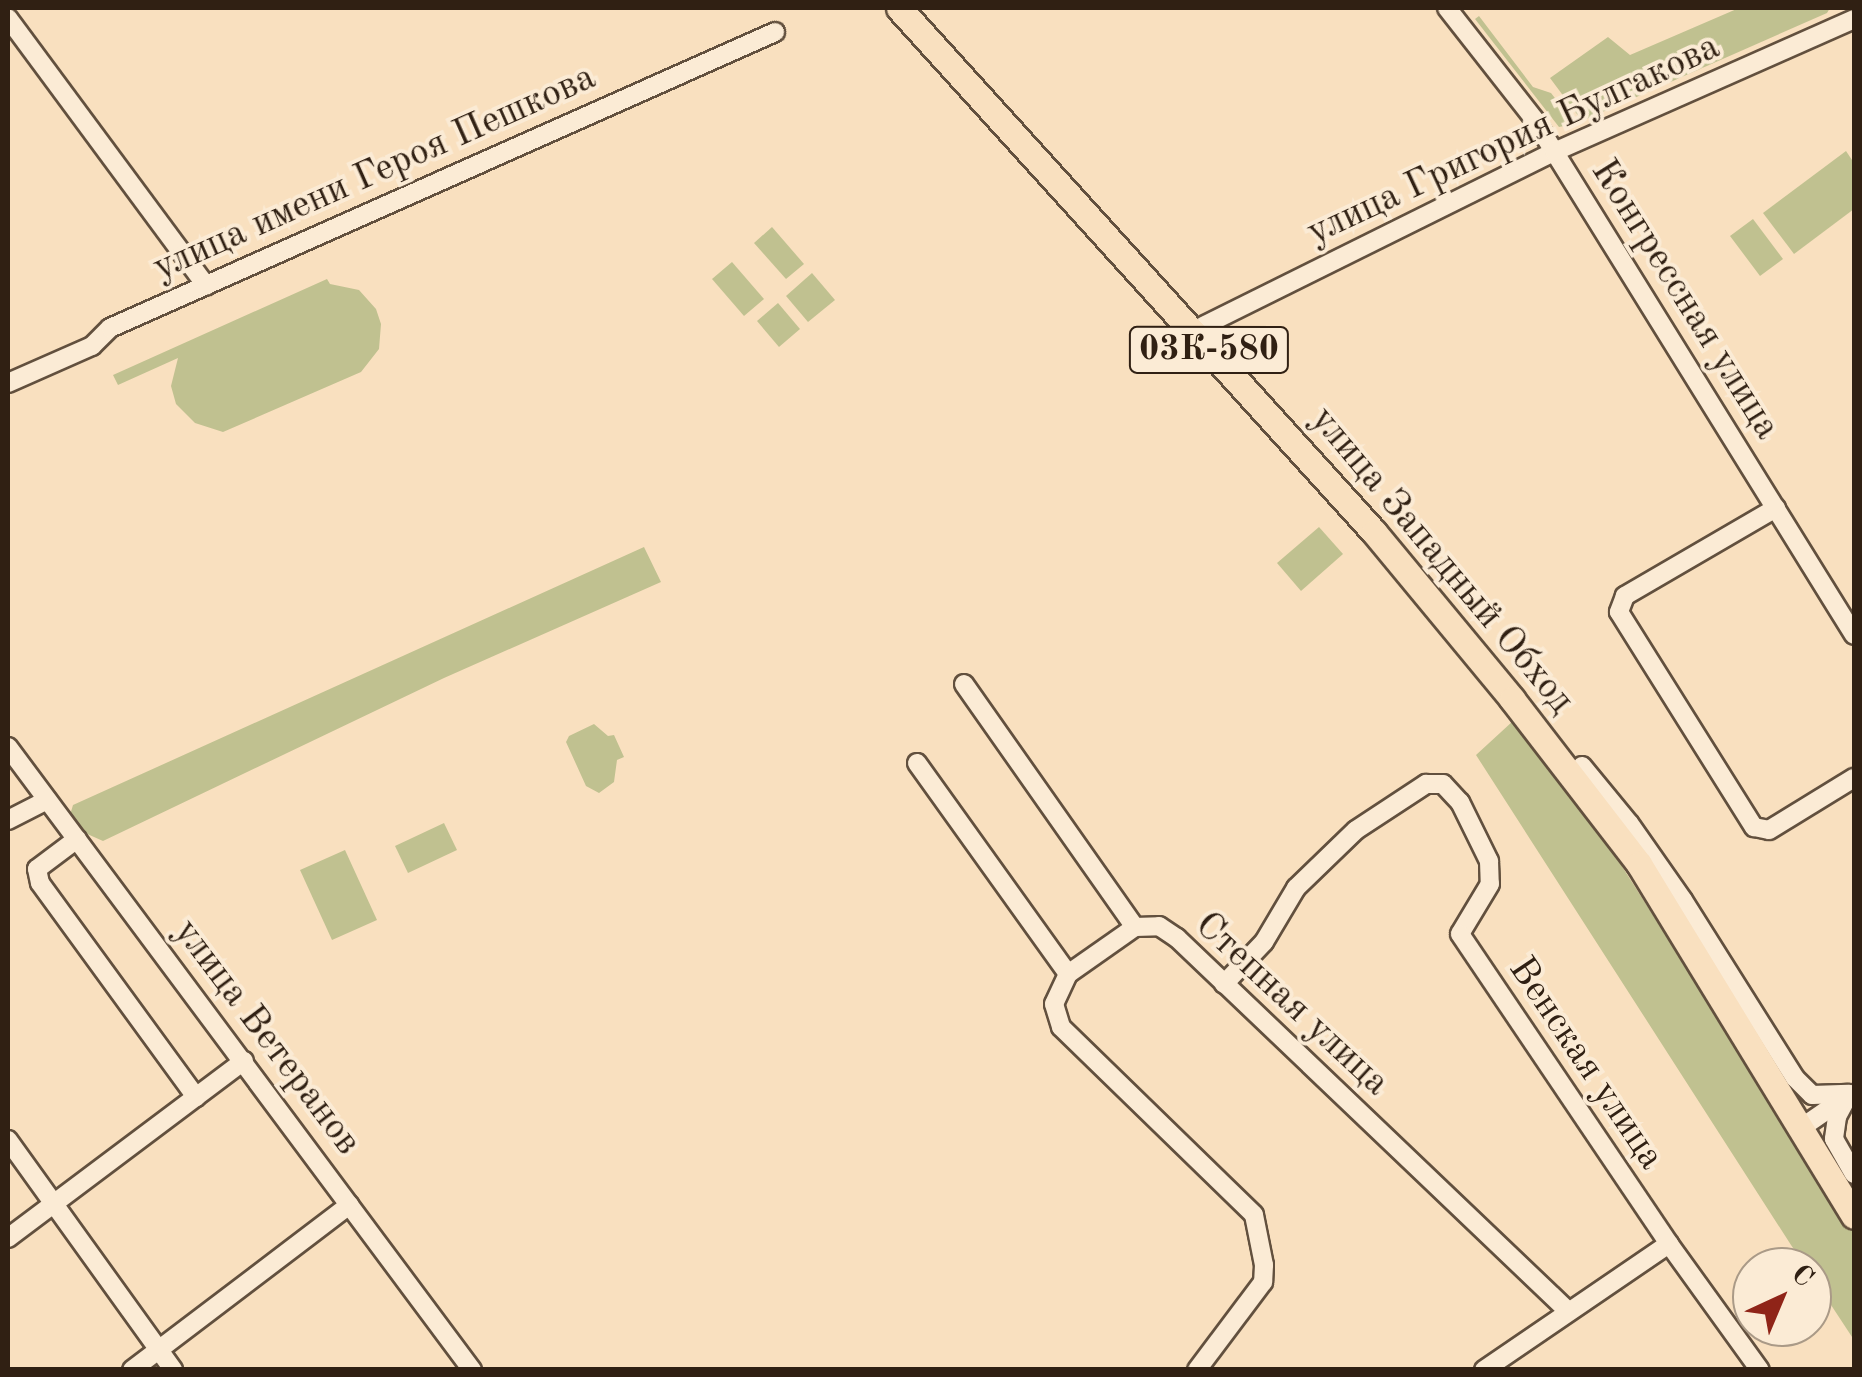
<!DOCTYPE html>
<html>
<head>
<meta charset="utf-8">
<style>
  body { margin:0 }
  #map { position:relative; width:1862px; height:1377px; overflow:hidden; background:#f9e0bf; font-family:"Old Standard TT",serif }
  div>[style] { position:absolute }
  .green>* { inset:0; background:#c0c190 }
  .roads { filter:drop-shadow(2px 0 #62503e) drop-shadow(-2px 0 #62503e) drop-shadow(0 2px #62503e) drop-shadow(0 -2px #62503e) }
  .minor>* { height:18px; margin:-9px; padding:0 9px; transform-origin:9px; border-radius:9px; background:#fbebd5 }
  .highway>* { height:25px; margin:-12.5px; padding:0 12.5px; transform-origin:12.5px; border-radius:12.5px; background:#f9e0bf }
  span { translate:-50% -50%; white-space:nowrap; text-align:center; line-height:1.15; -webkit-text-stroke:8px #fbebd5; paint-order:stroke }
  .shield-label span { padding:2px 8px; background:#fbebd5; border:2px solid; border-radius:8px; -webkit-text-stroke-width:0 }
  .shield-label { font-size:35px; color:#302013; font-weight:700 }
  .street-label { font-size:38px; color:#302013 }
  .frame { position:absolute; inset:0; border:10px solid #302013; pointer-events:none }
  .north { position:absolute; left:1732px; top:1247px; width:100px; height:100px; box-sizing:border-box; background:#fbebd5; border:2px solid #aa9a87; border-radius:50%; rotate:44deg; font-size:28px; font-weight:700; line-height:40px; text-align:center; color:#302013 }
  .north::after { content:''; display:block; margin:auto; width:35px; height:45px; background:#8f2418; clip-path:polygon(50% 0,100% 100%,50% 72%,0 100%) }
</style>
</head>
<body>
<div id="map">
  <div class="green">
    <div style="clip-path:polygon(1739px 8px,1830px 8px,1827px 13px,1582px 121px,1550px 78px,1608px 37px,1630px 55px)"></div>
    <div style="clip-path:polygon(1479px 16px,1533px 87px,1551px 93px,1575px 124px,1559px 127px,1475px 19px)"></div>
    <div style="clip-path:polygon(1846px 151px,1854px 163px,1854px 209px,1794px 254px,1763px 213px)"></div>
    <div style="clip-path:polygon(1753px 219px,1783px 259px,1760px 276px,1730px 236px)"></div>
    <div style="clip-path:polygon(772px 227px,804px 264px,786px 279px,754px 243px)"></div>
    <div style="clip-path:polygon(732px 262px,764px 299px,744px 316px,712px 279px)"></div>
    <div style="clip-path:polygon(812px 273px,835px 300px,808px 322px,786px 296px)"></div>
    <div style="clip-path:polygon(327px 279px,330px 284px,359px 290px,376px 309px,381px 324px,379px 349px,361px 372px,223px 432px,195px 423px,176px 404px,171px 386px,178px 358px,118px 385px,113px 375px)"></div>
    <div style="clip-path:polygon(778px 303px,800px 329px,779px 347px,757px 321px)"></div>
    <div style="clip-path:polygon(1319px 527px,1343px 554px,1301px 591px,1277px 563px)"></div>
    <div style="clip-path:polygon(644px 547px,661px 582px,444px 678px,103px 841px,67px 825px,73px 805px)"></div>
    <div style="clip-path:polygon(1513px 721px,1616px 857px,1854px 1231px,1854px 1340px,1812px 1276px,1812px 1267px,1806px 1267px,1791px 1245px,1476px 755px)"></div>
    <div style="clip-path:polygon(594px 724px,608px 736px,614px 735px,624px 757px,617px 760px,614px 782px,599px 793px,586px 786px,566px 742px,569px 736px)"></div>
    <div style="clip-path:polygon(444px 823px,457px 850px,408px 873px,395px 846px)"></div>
    <div style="clip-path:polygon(345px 850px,377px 920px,332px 940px,300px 870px)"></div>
  </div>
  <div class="roads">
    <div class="minor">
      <div style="left:1447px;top:8px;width:141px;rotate:51.9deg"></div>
      <div style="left:1534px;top:119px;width:607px;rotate:58.19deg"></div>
      <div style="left:8px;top:18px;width:333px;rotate:53.5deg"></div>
      <div style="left:1203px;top:326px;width:392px;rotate:-26.4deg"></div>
      <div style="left:1554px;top:152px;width:328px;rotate:-23.9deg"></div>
      <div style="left:8px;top:383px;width:92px;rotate:-23.8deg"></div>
      <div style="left:92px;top:346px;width:25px;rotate:-45deg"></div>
      <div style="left:110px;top:328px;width:728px;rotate:-23.99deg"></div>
      <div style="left:1776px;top:508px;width:175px;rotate:149.8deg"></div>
      <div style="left:1625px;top:596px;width:17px;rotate:111deg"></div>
      <div style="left:1619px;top:612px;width:254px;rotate:57.9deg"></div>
      <div style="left:1754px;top:827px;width:15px;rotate:11deg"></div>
      <div style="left:1769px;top:830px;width:100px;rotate:-31.5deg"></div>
      <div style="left:964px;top:684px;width:297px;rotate:54.9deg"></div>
      <div style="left:1135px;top:927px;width:24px;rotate:-2deg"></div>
      <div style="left:1159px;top:926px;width:22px;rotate:34deg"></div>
      <div style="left:1177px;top:938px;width:540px;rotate:43.65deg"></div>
      <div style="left:8px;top:747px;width:777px;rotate:53.32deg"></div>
      <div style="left:917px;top:763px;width:259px;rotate:54.4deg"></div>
      <div style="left:1582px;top:766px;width:74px;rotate:50.5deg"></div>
      <div style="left:1629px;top:823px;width:94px;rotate:55deg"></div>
      <div style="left:1683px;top:900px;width:210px;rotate:57.8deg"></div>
      <div style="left:1795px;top:1078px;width:24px;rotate:45deg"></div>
      <div style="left:1812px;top:1095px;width:37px;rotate:-2deg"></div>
      <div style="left:1849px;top:1094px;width:26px;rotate:118deg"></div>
      <div style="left:1837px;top:1117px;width:22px;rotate:98deg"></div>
      <div style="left:1834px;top:1139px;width:40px;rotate:60.3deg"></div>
      <div style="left:8px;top:820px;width:44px;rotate:-27.1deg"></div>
      <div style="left:77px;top:839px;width:50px;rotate:143.1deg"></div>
      <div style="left:37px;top:869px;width:14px;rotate:78deg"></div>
      <div style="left:40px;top:883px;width:265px;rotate:53.9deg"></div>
      <div style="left:1135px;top:927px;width:82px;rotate:145deg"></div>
      <div style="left:1068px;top:974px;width:33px;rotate:115deg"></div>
      <div style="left:1054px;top:1004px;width:24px;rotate:73deg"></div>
      <div style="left:1061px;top:1027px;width:269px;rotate:44.2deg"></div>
      <div style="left:1254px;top:1215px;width:51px;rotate:78.7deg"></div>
      <div style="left:1264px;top:1265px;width:17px;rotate:93deg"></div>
      <div style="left:1263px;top:1282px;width:110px;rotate:126.9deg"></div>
      <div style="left:1224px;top:984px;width:58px;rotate:-46.4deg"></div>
      <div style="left:1264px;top:942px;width:63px;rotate:-59.3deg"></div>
      <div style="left:1296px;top:888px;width:83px;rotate:-44deg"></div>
      <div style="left:1356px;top:830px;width:84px;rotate:-33.3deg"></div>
      <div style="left:1426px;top:784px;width:17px"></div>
      <div style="left:1443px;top:784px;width:25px;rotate:47deg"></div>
      <div style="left:1460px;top:802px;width:66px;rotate:63.8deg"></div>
      <div style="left:1489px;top:861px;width:23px;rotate:88deg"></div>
      <div style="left:1490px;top:884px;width:58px;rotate:121deg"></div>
      <div style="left:1460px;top:934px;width:374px;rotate:56deg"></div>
      <div style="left:1669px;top:1244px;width:155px;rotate:54.2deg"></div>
      <div style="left:1801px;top:1128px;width:55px;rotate:-34.6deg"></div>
      <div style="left:8px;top:1140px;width:283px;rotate:54.3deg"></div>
      <div style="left:8px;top:1238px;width:295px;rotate:-36.9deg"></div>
      <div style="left:132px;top:1370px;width:273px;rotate:-37.2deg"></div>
      <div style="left:1484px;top:1370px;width:224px;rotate:-34.3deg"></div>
    </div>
    <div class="highway">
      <div style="left:899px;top:8px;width:707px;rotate:47.81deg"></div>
      <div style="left:1374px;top:532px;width:217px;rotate:50.4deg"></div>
      <div style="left:1512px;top:699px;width:208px;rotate:52.4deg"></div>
      <div style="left:1639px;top:864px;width:412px;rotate:58.6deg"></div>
    </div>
  </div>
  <div class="shield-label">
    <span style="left:1209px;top:350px">03К-580</span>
  </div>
  <div class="street-label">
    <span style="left:1514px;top:141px;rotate:-25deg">улица Григория Булгакова</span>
    <span style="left:375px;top:174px;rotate:-24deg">улица имени Героя Пешкова</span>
    <span style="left:1684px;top:300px;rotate:58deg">Конгрессная улица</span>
    <span style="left:1441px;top:561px;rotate:50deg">улица Западный Обход</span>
    <span style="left:1291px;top:1005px;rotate:43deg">Степная улица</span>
    <span style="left:266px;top:1038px;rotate:53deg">улица Ветеранов</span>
    <span style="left:1585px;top:1064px;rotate:56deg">Венская улица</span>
  </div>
  <div class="frame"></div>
  <div class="north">С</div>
</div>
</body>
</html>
